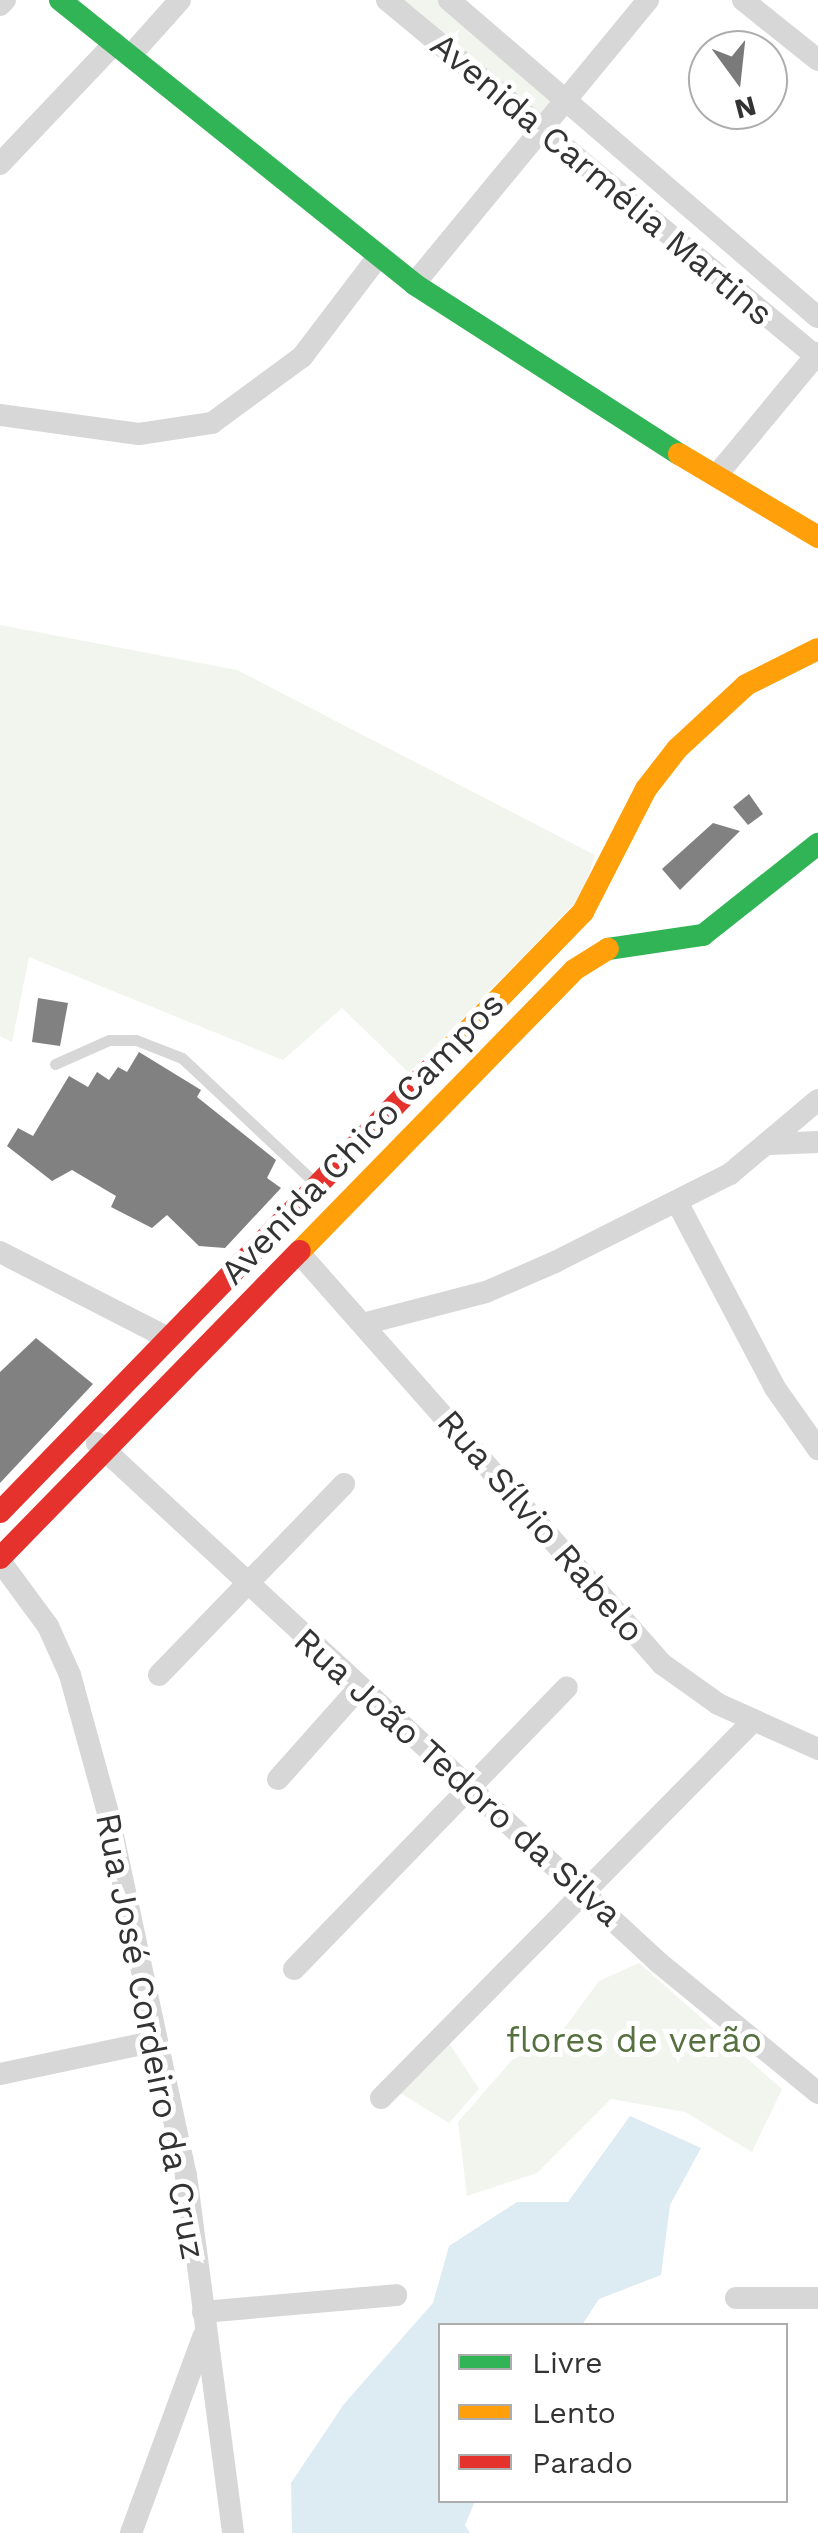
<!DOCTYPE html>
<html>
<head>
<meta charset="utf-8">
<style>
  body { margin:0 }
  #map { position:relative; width:818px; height:2533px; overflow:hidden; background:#fff; font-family:"Work Sans",sans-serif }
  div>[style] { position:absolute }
  .green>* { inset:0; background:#f1f5ed }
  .water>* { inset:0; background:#ddebf3 }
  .building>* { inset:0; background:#818181 }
  .lane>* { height:11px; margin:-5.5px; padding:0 5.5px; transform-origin:5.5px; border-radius:5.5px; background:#d7d7d7 }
  .street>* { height:22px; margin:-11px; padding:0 11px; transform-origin:11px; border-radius:11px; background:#d7d7d7 }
  .fast>* { height:22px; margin:-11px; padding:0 11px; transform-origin:11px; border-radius:11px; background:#30b455 }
  .slow>* { height:22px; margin:-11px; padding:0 11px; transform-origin:11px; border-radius:11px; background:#ff9f0a }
  .jam>* { height:22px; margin:-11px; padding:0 11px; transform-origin:11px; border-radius:11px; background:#e5322d }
  span { translate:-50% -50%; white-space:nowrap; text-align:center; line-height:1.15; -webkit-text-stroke:10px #fff; paint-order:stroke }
  .street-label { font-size:35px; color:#333 }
  .park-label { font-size:35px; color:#56703f }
  .legend { position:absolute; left:438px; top:2323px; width:350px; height:180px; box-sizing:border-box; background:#fff; border:2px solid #adadad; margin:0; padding:12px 18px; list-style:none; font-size:30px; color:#333 }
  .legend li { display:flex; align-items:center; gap:20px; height:50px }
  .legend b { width:50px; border:2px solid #adadad }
  .north { position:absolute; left:688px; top:30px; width:100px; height:100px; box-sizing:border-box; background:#fff; border:2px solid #adadad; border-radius:50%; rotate:165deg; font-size:28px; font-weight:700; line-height:40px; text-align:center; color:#333 }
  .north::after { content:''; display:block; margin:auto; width:35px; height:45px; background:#7a7a7a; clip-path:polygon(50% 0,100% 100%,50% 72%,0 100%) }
</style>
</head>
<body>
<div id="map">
  <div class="green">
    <div style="clip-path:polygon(387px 0,449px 0,561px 99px,539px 126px)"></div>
    <div style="clip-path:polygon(0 625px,237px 670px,595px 855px,582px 896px,409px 1073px,342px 1008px,283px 1060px,29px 957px,12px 1042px,0 1036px)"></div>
    <div style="clip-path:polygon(639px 1963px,782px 2089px,752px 2152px,685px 2112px,611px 2099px,537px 2173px,467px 2196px,458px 2122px,511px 2061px,563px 2030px,599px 1981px)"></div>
    <div style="clip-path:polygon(449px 2043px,479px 2089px,449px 2123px,392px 2088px)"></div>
  </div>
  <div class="water">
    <div style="clip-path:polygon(630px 2116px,701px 2148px,670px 2205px,661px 2275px,599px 2299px,582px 2325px,440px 2326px,440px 2500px,475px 2501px,465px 2525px,470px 2533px,292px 2533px,291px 2483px,344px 2404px,433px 2303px,449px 2246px,517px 2202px,568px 2202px)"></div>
  </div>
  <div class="building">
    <div style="clip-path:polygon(749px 794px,763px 814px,748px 825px,733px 807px)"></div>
    <div style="clip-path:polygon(713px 823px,740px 831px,680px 890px,662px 869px)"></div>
    <div style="clip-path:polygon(38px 998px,68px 1003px,60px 1046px,32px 1042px)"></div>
    <div style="clip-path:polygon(139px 1052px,201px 1090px,197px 1097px,276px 1160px,267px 1178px,281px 1188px,225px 1248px,199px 1246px,167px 1215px,152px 1228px,111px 1207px,116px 1196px,72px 1170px,52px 1181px,7px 1146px,18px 1128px,33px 1136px,69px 1076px,88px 1087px,97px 1072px,109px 1080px,118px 1067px,127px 1072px)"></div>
    <div style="clip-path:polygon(36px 1338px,93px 1384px,0 1483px,0 1372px)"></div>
  </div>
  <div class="lane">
    <div style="left:55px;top:1064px;width:59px;rotate:-24deg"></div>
    <div style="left:109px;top:1040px;width:27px"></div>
    <div style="left:136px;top:1040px;width:49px;rotate:21.4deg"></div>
    <div style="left:182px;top:1058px;width:183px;rotate:43.2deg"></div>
  </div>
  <div class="street">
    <div style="left:387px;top:0;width:560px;rotate:39.71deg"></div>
    <div style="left:449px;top:0;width:486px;rotate:40.7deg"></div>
    <div style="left:743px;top:0;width:96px;rotate:38.7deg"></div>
    <div style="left:0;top:5px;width:7px;rotate:-45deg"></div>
    <div style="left:130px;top:56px;width:75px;rotate:-48.2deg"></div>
    <div style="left:0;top:164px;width:167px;rotate:-46.5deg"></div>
    <div style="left:414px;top:284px;width:368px;rotate:-50.5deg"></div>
    <div style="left:0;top:415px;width:140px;rotate:7.8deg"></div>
    <div style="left:139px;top:434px;width:74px;rotate:-8.6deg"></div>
    <div style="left:212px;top:423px;width:112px;rotate:-36.3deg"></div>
    <div style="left:302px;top:357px;width:126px;rotate:-52.8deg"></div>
    <div style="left:716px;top:476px;width:160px;rotate:-50.3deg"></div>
    <div style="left:770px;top:1144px;width:48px;rotate:-2.4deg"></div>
    <div style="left:677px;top:1202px;width:210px;rotate:62.2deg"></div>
    <div style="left:775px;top:1388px;width:75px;rotate:54.8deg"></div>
    <div style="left:0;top:1252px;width:189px;rotate:27.1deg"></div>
    <div style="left:300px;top:1254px;width:547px;rotate:48.56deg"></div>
    <div style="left:662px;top:1664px;width:69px;rotate:35.5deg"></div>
    <div style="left:718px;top:1704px;width:110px;rotate:24.2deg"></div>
    <div style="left:363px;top:1324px;width:127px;rotate:-14.6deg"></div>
    <div style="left:486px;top:1292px;width:75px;rotate:-23.5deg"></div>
    <div style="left:555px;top:1262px;width:196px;rotate:-26.7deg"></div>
    <div style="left:730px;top:1174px;width:115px;rotate:-40.1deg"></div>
    <div style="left:97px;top:1443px;width:764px;rotate:42.77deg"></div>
    <div style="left:658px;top:1962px;width:207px;rotate:39.3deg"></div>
    <div style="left:0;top:1561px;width:81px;rotate:53.6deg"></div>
    <div style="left:48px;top:1626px;width:54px;rotate:65.8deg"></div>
    <div style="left:70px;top:1675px;width:147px;rotate:74.6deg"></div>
    <div style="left:109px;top:1817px;width:366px;rotate:77.9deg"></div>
    <div style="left:186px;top:2175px;width:361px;rotate:82.5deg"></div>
    <div style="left:159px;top:1675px;width:266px;rotate:-45.9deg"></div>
    <div style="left:278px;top:1779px;width:123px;rotate:-48.3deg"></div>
    <div style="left:294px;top:1969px;width:392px;rotate:-45.9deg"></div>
    <div style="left:0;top:2074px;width:160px;rotate:-11.9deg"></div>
    <div style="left:381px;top:2098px;width:528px;rotate:-45.38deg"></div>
    <div style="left:736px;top:2298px;width:82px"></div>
    <div style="left:203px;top:2312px;width:194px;rotate:-5deg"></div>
    <div style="left:131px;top:2533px;width:209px;rotate:-69.8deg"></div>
  </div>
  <div class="fast">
    <div style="left:60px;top:0;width:454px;rotate:38.7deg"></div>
    <div style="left:414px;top:284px;width:315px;rotate:32.7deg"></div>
    <div style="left:608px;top:949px;width:96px;rotate:-8.4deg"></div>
    <div style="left:703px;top:935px;width:147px;rotate:-38.4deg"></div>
  </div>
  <div class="slow">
    <div style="left:679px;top:454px;width:162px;rotate:30.8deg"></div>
    <div style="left:441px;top:1058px;width:204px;rotate:-45.8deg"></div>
    <div style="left:583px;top:912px;width:138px;rotate:-62.9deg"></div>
    <div style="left:646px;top:789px;width:51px;rotate:-52.2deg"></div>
    <div style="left:677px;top:749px;width:94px;rotate:-42.8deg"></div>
    <div style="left:746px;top:685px;width:80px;rotate:-26.6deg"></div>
    <div style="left:300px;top:1251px;width:392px;rotate:-45.7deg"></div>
    <div style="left:574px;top:970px;width:40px;rotate:-32deg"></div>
  </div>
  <div class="jam">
    <div style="left:0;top:1512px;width:633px;rotate:-45.83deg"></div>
    <div style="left:0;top:1558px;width:429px;rotate:-45.7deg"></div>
  </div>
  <div class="street-label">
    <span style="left:602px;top:179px;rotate:40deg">Avenida Carmélia Martins</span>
    <span style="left:362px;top:1138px;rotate:-46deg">Avenida Chico Campos</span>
    <span style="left:541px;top:1526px;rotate:49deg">Rua Sílvio Rabelo</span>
    <span style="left:458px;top:1777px;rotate:42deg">Rua João Tedoro da Silva</span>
    <span style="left:151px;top:2036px;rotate:79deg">Rua José Cordeiro da Cruz</span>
  </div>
  <div class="park-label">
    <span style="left:634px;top:2040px">flores de verão</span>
  </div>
  <ul class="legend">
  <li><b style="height:12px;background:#30b455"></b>Livre</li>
  <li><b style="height:12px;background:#ff9f0a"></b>Lento</li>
  <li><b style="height:12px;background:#e5322d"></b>Parado</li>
  </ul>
  <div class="north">N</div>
</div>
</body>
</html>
